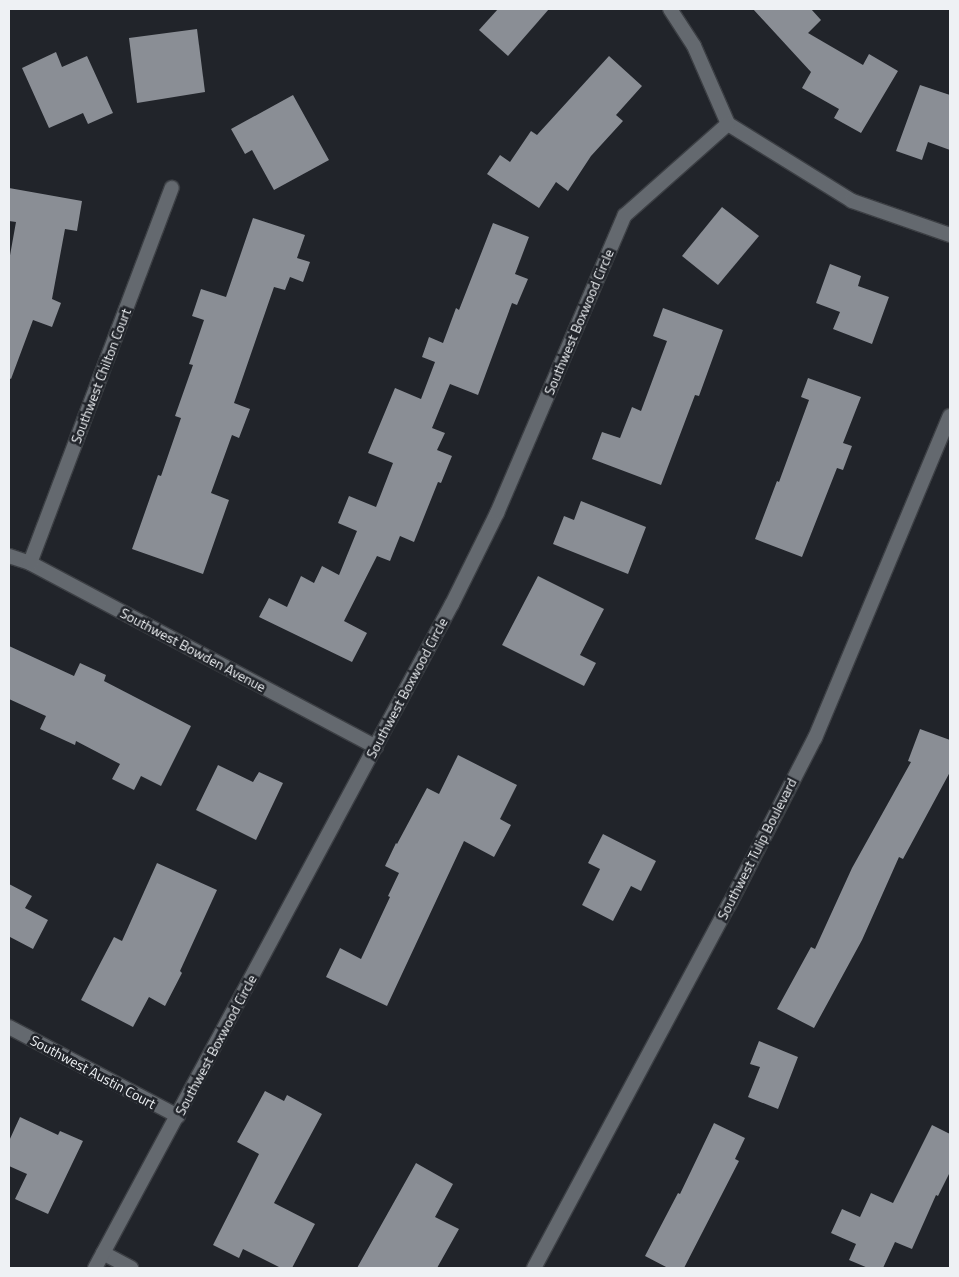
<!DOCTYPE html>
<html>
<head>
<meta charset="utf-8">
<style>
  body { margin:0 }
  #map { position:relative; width:959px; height:1277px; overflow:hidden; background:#21242a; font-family:"Titillium Web",sans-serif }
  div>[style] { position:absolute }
  .building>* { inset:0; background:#8a8e95 }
  .roads { filter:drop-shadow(1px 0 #3c3f44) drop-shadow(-1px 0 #3c3f44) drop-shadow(0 1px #3c3f44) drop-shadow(0 -1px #3c3f44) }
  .minor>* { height:14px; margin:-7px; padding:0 7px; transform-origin:7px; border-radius:7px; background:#64696f }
  .tertiary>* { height:14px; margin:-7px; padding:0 7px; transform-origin:7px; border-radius:7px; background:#64696f }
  span { translate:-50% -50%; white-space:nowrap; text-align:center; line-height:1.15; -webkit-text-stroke:5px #21242a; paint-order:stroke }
  .street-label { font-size:14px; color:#eef1f4 }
  .frame { position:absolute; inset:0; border:10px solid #eef1f4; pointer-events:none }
</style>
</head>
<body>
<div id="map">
  <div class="building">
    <div style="clip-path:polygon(498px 9px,549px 9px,508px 56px,479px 30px)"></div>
    <div style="clip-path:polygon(753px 9px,811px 9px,821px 20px,808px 33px,863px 65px,869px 54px,898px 71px,861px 133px,834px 118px,839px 109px,802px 88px,811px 72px)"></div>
    <div style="clip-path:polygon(197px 29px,205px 92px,137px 103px,129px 38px)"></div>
    <div style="clip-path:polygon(56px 52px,62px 67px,87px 56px,113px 113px,88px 124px,83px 113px,49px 128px,22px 68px)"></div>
    <div style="clip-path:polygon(609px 56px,642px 86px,616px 115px,623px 121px,591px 156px,568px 191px,556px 182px,539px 208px,487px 174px,500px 155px,510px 162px,531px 131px,537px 135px)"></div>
    <div style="clip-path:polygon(920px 85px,950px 95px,950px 150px,928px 142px,922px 160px,896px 151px)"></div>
    <div style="clip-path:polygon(293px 95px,329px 160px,274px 190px,252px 150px,245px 154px,231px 129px)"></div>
    <div style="clip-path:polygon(9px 188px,82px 201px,77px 231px,65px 229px,52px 299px,61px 303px,52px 327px,33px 320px,11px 379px,9px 378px,9px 261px,16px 222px,9px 221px)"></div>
    <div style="clip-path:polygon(722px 207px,759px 236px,718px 285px,682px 256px)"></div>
    <div style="clip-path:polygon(253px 218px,305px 235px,297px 258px,310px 262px,303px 282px,290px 277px,285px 290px,274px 287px,234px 403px,250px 409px,239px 438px,232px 435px,211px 493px,229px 500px,203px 574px,132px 549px,158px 475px,161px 476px,181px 418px,175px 416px,193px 365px,189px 364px,204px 320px,192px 316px,201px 289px,226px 297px)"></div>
    <div style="clip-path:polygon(493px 223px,529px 237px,515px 274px,528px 279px,517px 305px,512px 303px,478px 395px,450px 384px,432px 428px,445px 433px,437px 450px,452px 456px,441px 483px,438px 482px,414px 542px,400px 536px,390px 561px,377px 556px,344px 621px,367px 633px,352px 662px,259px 617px,269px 598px,287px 607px,301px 576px,314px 583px,322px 566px,339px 575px,357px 531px,338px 523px,349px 496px,376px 507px,393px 463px,368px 453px,395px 388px,421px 399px,435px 362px,422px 357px,429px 337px,443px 343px,456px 308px,459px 310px)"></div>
    <div style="clip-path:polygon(830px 264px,861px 276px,858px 286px,889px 297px,872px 344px,833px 329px,840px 312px,816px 303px)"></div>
    <div style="clip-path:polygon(663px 308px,723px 330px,699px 396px,695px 395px,661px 485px,592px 459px,602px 432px,620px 438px,632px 407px,641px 411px,667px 341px,653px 336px)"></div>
    <div style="clip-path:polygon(808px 378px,861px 397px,843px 443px,852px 446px,843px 470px,837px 468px,802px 557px,755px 539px,777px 481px,779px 482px,809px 400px,801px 397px)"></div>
    <div style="clip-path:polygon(581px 501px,646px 527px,628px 574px,553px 544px,564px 516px,574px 520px)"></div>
    <div style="clip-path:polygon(538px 576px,604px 609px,580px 655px,596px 663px,584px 686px,502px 645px)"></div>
    <div style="clip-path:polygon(9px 646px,74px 676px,80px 663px,106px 675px,104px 681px,191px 726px,161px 786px,141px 776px,134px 790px,112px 779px,120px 764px,76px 741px,75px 745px,40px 729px,46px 716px,9px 699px)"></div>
    <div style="clip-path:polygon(920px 729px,950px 740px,950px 772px,903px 859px,899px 857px,862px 940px,814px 1028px,777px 1009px,811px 947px,815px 949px,852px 868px,911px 762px,908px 761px)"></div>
    <div style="clip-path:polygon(458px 755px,517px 785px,500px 819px,511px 825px,494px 857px,464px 841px,387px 1006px,326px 977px,340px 948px,361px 959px,390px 897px,388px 896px,399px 873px,385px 866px,396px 843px,397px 844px,427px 788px,439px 794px)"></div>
    <div style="clip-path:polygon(218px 765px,253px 782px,259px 772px,283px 783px,256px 840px,196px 810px)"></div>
    <div style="clip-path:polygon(603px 834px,656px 861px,641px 891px,631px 886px,613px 921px,582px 905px,600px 869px,588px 863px)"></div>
    <div style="clip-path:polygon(157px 863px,217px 890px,180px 971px,182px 973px,165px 1006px,149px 997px,133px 1027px,81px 1000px,114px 937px,122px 941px)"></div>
    <div style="clip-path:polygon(9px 884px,32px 896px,25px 908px,48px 920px,33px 949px,10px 937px,9px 940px)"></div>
    <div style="clip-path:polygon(759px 1041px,798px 1057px,778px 1109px,748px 1097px,760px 1067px,750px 1064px)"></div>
    <div style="clip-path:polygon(265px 1091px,284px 1101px,287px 1095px,322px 1114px,274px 1203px,315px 1224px,292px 1268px,281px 1268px,243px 1249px,239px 1258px,213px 1245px,259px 1154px,237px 1142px)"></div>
    <div style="clip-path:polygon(20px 1117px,58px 1135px,60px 1131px,83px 1141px,48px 1214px,15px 1199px,27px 1174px,9px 1166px,9px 1141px)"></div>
    <div style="clip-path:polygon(714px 1123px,745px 1138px,735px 1159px,739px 1161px,684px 1268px,668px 1268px,645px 1256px,678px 1193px,680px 1194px)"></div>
    <div style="clip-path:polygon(932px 1125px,950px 1134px,950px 1172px,938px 1196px,936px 1195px,912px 1249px,895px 1242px,883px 1268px,868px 1268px,849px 1260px,856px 1244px,831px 1233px,842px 1209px,860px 1217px,871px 1193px,893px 1203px)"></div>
    <div style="clip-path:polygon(416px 1163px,453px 1184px,435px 1217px,459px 1229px,437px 1268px,357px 1268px)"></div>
  </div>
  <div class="roads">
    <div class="minor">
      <div style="left:670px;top:9px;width:44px;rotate:57deg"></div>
      <div style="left:694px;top:46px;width:85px;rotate:66.4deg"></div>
      <div style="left:728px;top:124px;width:146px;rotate:31.8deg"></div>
      <div style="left:852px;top:201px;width:104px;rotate:19.1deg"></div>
      <div style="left:9px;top:556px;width:22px;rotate:18deg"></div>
      <div style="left:30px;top:563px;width:392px;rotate:28deg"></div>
      <div style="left:30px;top:563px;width:401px;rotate:-69.3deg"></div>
      <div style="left:9px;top:1027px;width:191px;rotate:27.8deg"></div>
      <div style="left:103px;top:1253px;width:32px;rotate:28deg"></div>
      <div style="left:95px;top:1268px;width:754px;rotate:-61.74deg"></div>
      <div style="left:452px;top:604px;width:102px;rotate:-63.7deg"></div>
      <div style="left:497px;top:513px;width:324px;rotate:-66.8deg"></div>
      <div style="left:625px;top:215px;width:137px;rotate:-41.5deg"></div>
    </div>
    <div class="tertiary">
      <div style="left:534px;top:1268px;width:412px;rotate:-61.8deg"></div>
      <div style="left:729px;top:905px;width:188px;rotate:-62.8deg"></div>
      <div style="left:815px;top:738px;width:349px;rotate:-67.3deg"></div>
    </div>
  </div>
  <div class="street-label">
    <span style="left:579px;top:322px;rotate:-67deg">Southwest Boxwood Circle</span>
    <span style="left:101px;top:376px;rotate:-69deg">Southwest Chilton Court</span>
    <span style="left:193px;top:650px;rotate:28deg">Southwest Bowden Avenue</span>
    <span style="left:407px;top:688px;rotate:-62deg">Southwest Boxwood Circle</span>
    <span style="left:757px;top:849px;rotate:-63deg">Southwest Tulip Boulevard</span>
    <span style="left:216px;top:1045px;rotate:-62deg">Southwest Boxwood Circle</span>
    <span style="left:93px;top:1072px;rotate:28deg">Southwest Austin Court</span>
  </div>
  <div class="frame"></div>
</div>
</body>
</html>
